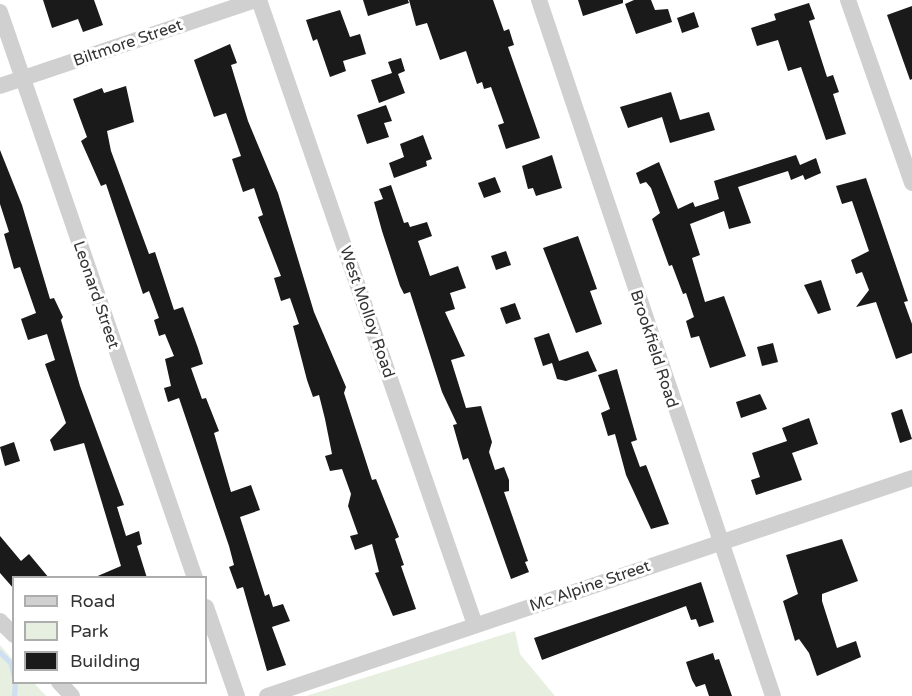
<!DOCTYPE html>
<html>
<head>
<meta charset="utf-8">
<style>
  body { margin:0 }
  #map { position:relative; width:912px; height:696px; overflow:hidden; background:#fff; font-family:"Varela Round",sans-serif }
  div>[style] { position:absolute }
  .green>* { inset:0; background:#e7efe1 }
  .stream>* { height:4.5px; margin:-2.25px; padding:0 2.25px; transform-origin:2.25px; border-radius:2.25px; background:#cddff0 }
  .building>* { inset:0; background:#1a1a1a }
  .minor>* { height:16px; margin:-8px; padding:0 8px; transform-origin:8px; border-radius:8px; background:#d0d0d0 }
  span { translate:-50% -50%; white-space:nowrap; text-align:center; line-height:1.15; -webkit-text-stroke:6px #fff; paint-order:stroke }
  .street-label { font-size:16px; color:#333 }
  .legend { position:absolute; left:12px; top:576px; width:195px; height:108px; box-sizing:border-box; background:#fff; border:2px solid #adadad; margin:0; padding:8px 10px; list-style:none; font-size:18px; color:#333 }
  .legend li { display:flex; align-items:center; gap:12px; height:30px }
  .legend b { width:30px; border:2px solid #adadad }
</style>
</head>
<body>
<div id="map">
  <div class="green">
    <div style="clip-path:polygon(515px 631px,520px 654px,555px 696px,306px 696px)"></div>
    <div style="clip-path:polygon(0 645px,13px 660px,14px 682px,34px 683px,46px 696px,0 696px)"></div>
  </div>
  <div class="stream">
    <div style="left:0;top:652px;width:16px;rotate:45deg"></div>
    <div style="left:11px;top:663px;width:12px;rotate:76deg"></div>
    <div style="left:14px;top:696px;width:14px;rotate:-86deg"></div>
  </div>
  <div class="building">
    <div style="clip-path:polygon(43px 0,94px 0,103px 25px,83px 32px,78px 19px,52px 28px)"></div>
    <div style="clip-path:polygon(363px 0,408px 0,409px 3px,368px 16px)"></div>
    <div style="clip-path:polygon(409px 0,493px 0,504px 31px,509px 29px,514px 45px,508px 47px,540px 138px,506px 149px,498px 125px,504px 123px,491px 87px,484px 89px,482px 82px,477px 84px,466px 51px,440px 60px,427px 23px,416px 26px)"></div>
    <div style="clip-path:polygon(578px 0,623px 0,623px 3px,583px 16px)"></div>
    <div style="clip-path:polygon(634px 0,651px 0,655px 10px,668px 9px,672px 22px,636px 34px,625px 4px)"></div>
    <div style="clip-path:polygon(809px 3px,815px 19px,809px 21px,827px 77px,833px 75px,839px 92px,833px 94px,846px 134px,826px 140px,801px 67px,788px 71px,778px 40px,757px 46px,751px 28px,776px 20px,774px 14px)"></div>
    <div style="clip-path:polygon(912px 6px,912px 79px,910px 80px,887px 15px)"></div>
    <div style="clip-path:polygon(340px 10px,350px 37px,360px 34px,366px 54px,343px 61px,346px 71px,330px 77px,317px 39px,313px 41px,306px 20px)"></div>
    <div style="clip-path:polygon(694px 12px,699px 27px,682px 33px,677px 18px)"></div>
    <div style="clip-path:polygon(230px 44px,237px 63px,231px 65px,248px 121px,278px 193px,314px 312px,346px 387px,344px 393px,372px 480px,376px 479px,399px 537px,395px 539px,404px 565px,401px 566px,416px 609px,393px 616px,375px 573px,379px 572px,372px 544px,355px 550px,350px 536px,358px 534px,348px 506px,351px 494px,342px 469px,330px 471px,325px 456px,332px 454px,325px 419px,319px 395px,313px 397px,307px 380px,293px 326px,299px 324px,290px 298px,281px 301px,274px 278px,281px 276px,258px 217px,263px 215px,254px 188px,243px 192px,232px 159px,241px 156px,226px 113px,214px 117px,194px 60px)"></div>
    <div style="clip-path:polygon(401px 58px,405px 71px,398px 74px,405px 93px,379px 103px,371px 80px,392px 73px,388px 62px)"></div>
    <div style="clip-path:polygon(126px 86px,134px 122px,107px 131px,111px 151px,149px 254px,155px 252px,174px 310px,183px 307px,198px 348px,203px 364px,191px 368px,202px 399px,206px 398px,219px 431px,214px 433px,231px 492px,251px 485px,260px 510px,240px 517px,265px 596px,269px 594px,273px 607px,283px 604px,290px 621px,272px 627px,286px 665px,267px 671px,243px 587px,237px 589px,229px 567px,234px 565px,229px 546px,179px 398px,168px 402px,164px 388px,171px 386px,165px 359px,174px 356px,165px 334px,159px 336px,154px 320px,159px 318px,149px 291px,143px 294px,106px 184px,101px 186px,81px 141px,87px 137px,73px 99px,102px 88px,104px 93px)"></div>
    <div style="clip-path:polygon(671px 92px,680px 120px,709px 112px,715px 130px,670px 143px,662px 117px,628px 128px,620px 107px)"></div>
    <div style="clip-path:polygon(386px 105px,392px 121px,384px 123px,389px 137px,367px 144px,357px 115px)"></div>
    <div style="clip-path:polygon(423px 135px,432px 159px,426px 161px,427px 166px,394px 178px,389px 163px,404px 157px,400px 144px)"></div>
    <div style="clip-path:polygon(0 150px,22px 205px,50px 299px,54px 298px,63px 317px,61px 320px,80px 386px,124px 505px,117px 507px,126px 536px,139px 531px,142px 544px,137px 546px,147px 578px,93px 578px,121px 566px,84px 443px,54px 451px,50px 440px,66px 423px,45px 364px,55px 360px,47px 334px,28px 340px,21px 319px,36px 313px,20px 267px,14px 269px,4px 234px,9px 232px,0 204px)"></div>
    <div style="clip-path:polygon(552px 155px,562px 188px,536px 196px,533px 188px,528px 189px,522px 166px)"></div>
    <div style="clip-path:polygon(796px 155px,800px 165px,816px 158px,821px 173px,805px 180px,803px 175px,791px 180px,788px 171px,738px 187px,751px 223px,729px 229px,724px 211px,690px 224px,700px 255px,692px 258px,705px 302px,724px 296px,746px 356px,710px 368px,699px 336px,691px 338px,686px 321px,694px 317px,686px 293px,683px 294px,672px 265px,669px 266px,652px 219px,660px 213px,651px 188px,646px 182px,640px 184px,636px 173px,659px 162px,678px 209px,693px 202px,695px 207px,719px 199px,714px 181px)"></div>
    <div style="clip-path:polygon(495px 177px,501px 192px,484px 198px,478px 183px)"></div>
    <div style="clip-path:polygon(866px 178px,908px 301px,904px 302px,912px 324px,912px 353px,896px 359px,876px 302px,856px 307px,869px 290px,862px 272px,856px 274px,851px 260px,869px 251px,852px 201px,842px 204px,836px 186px)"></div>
    <div style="clip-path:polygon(391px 185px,404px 223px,408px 222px,410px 227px,427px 222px,432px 236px,418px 241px,430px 276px,458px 266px,466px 288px,450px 293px,455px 309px,445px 312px,465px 356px,451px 360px,466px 408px,481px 406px,492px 442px,489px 452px,495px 470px,504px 467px,509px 480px,509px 491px,504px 492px,528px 561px,525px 562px,529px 572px,511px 579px,468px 458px,463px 460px,453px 425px,457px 424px,442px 392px,410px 292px,404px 294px,400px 286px,382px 231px,374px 202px,383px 199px,379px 189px)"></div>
    <div style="clip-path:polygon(578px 236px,597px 289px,590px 291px,602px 324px,576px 333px,543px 248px)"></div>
    <div style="clip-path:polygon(506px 251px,511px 265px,496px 270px,491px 256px)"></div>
    <div style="clip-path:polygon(821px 280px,831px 310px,818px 314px,804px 285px)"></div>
    <div style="clip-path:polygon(515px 303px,521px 319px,506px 324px,500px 308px)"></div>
    <div style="clip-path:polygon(549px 333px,559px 361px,588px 351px,597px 371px,566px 381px,557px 379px,552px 363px,543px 366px,534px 338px)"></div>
    <div style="clip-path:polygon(773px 343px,778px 362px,762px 366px,757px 347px)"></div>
    <div style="clip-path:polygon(617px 369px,637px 440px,631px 442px,640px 467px,646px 465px,669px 524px,651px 529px,626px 475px,615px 434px,608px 436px,601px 413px,610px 409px,598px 375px)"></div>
    <div style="clip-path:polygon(760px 394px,767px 409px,741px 418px,736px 402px)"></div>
    <div style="clip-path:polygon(902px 409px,912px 439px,900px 443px,891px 413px)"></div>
    <div style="clip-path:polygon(809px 418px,818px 444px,792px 453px,802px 480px,756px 495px,751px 480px,760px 477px,752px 453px,787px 441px,782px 428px)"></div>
    <div style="clip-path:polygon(14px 442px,20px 461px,5px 466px,0 447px)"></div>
    <div style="clip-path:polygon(0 536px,21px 561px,29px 554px,49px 578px,14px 578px,14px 589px,0 573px)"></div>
    <div style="clip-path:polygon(842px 539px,858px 581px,822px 594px,822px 601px,837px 648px,856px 641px,861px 657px,817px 676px,809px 653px,799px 639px,795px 641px,783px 601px,798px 594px,786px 555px)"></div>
    <div style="clip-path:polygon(701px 582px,714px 622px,699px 627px,696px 619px,691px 620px,686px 606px,542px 660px,534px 638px)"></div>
    <div style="clip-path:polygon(713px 653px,715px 660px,719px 659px,732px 696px,709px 696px,705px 684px,696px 687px,692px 680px,686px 662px)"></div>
  </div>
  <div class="minor">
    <div style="left:259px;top:0;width:661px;rotate:70.93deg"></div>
    <div style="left:539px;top:0;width:734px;rotate:71.42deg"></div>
    <div style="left:848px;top:0;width:194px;rotate:70.7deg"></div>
    <div style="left:0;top:12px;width:599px;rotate:70.99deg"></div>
    <div style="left:0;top:86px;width:270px;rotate:-18.6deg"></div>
    <div style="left:206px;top:607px;width:94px;rotate:70.8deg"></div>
    <div style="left:0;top:621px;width:20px;rotate:45deg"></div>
    <div style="left:59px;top:682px;width:19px;rotate:47deg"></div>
    <div style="left:267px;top:696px;width:681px;rotate:-18.67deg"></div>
  </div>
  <div class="street-label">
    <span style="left:128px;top:43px;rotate:-19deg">Biltmore Street</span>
    <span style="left:96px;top:295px;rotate:71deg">Leonard Street</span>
    <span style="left:367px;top:312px;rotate:71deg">West Molloy Road</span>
    <span style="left:654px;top:349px;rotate:72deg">Brookfield Road</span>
    <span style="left:590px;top:586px;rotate:-19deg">Mc Alpine Street</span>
  </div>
  <ul class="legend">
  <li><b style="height:8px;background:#d0d0d0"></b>Road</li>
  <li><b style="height:16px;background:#e7efe1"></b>Park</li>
  <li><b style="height:16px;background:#1a1a1a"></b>Building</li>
  </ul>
</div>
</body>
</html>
